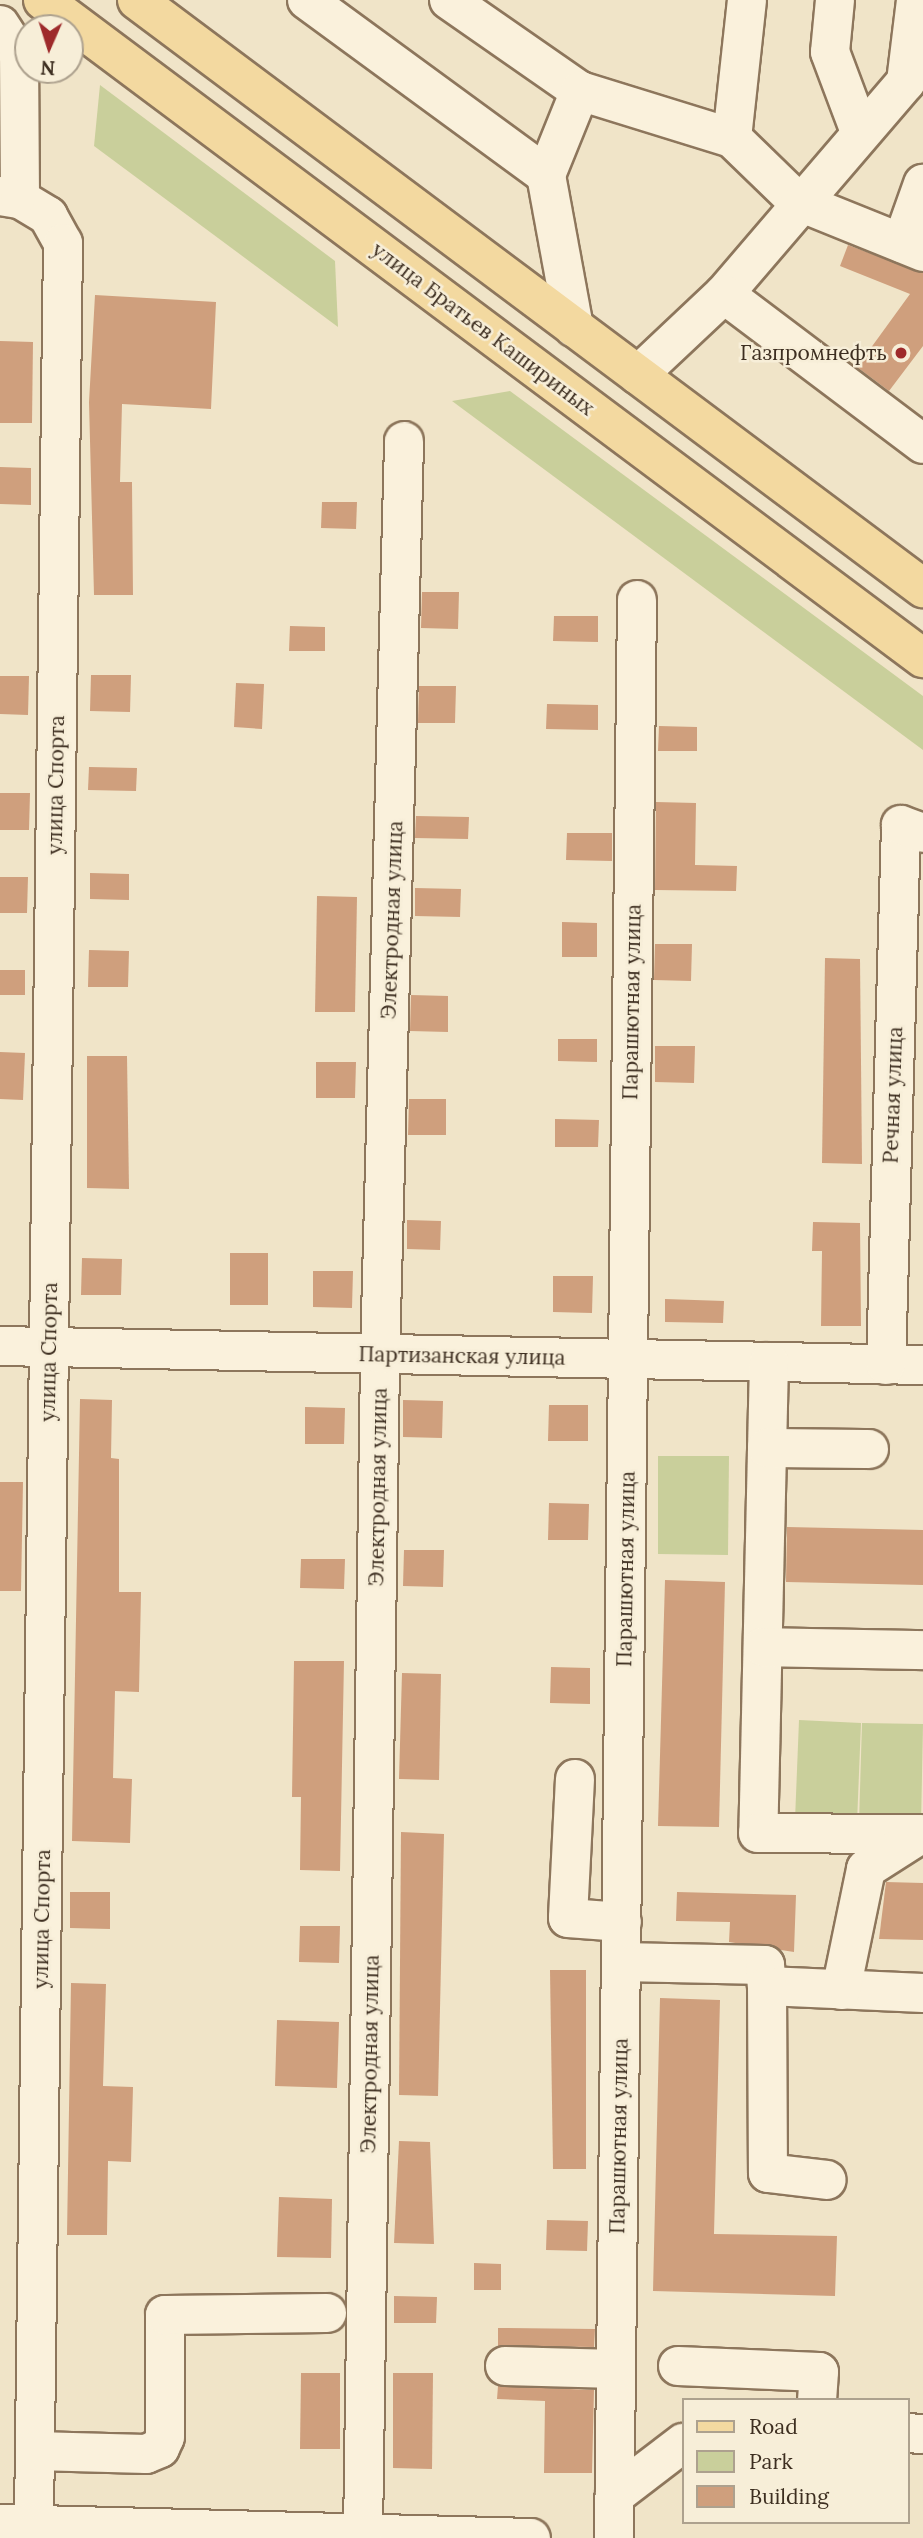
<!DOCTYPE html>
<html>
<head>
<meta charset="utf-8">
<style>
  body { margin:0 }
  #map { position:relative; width:923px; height:2538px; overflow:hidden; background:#f0e4c8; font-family:Lora,serif }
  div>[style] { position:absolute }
  .green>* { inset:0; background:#c9cf9b }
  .building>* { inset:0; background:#cf9f7d }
  .roads { filter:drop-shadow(2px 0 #8d765c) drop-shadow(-2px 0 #8d765c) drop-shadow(0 2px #8d765c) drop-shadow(0 -2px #8d765c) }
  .minor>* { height:38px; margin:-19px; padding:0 19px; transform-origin:19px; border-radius:19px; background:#faf1dc }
  .major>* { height:38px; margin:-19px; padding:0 19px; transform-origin:19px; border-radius:19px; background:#f3d9a0 }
  .dots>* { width:19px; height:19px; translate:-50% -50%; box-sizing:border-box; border:4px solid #f7eed8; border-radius:50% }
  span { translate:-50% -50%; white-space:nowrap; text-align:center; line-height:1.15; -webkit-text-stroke:5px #f7eed8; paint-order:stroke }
  .street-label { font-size:21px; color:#3d2e20 }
  .poi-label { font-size:21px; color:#3d2e20 }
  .right { translate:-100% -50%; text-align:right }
  .legend { position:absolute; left:682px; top:2398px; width:228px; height:126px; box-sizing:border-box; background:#f7eed8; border:2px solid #ada18e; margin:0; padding:9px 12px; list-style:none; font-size:21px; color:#3d2e20 }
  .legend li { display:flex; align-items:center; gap:14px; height:35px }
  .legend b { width:35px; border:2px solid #ada18e }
  .north { position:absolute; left:14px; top:14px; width:70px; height:70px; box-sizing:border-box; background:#f7eed8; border:2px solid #ada18e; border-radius:50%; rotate:183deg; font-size:19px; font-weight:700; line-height:28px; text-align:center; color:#3d2e20 }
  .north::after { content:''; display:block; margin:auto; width:24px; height:32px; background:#9e2a2b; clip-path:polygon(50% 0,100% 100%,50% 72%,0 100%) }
</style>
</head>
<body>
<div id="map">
  <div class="green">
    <div style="clip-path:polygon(100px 85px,335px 261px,338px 327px,94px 146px)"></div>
    <div style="clip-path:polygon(510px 391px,923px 696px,923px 750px,452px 401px)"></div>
    <div style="clip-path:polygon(658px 1456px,729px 1456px,728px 1555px,658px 1554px)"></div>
    <div style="clip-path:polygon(799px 1720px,861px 1723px,857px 1823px,795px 1820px)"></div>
    <div style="clip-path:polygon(862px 1723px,923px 1724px,921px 1825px,859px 1823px)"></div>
  </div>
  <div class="building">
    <div style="clip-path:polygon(848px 245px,923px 273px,923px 346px,889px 391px,857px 367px,910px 294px,840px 266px)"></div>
    <div style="clip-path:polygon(95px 295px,216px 302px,211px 409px,122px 404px,120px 482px,132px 482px,133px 595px,94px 595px,89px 402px)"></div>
    <div style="clip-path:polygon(0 341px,33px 342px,32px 423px,0 423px)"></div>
    <div style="clip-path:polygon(0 467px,31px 468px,31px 505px,0 504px)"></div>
    <div style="clip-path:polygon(322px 502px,357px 502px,356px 529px,321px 528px)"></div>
    <div style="clip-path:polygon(422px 592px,459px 592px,458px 629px,421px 628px)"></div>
    <div style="clip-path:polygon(554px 616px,598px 616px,598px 642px,553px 641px)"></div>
    <div style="clip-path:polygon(290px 626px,325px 627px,325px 651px,289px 651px)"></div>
    <div style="clip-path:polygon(91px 675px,131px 675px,130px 712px,90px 711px)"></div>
    <div style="clip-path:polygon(0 676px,29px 676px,28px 715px,0 714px)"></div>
    <div style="clip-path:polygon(236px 683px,264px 684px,262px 729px,234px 727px)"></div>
    <div style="clip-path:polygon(419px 686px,456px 686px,455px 723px,418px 723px)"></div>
    <div style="clip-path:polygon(547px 704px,598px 705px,598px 730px,546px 729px)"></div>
    <div style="clip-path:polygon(659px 726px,697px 727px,697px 751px,658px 751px)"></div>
    <div style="clip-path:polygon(89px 767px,137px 768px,136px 791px,88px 790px)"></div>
    <div style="clip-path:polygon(0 793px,30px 793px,29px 830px,0 830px)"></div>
    <div style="clip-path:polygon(656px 802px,696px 803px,695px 865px,737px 866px,736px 891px,655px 890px)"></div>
    <div style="clip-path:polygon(416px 816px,469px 817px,468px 839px,415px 838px)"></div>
    <div style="clip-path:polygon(567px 833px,612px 833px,612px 861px,566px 860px)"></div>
    <div style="clip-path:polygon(90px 873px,129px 874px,129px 900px,90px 899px)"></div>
    <div style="clip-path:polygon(0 877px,28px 877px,27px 913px,0 913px)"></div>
    <div style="clip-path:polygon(415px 888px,461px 889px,460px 917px,415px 916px)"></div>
    <div style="clip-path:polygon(317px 896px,357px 897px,355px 1012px,315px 1012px)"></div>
    <div style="clip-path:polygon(562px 922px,597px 923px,597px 957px,562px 957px)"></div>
    <div style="clip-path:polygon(655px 944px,692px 944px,691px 981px,654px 980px)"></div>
    <div style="clip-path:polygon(89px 950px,129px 951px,128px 987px,88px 987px)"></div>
    <div style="clip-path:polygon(825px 958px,860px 959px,862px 1164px,822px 1163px)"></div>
    <div style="clip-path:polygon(0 970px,25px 970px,25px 995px,0 995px)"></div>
    <div style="clip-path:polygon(411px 995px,448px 996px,448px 1032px,410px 1031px)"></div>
    <div style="clip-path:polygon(558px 1039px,597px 1039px,597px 1062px,558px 1061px)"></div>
    <div style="clip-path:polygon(655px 1046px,695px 1046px,694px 1083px,655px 1082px)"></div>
    <div style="clip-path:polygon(0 1052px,25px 1053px,23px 1100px,0 1099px)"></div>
    <div style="clip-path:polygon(87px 1056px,127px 1056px,129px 1189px,87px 1188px)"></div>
    <div style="clip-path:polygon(316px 1062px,356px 1062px,355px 1098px,316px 1098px)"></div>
    <div style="clip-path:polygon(409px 1099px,446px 1099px,446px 1135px,408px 1135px)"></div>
    <div style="clip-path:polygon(555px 1119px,599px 1120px,598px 1147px,555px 1147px)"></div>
    <div style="clip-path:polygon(407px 1220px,441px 1221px,440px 1250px,407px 1249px)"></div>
    <div style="clip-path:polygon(813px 1222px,860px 1223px,861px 1326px,821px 1326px,822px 1251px,812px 1251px)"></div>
    <div style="clip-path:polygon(230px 1253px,268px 1253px,268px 1305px,230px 1305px)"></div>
    <div style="clip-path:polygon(82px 1258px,122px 1259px,121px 1295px,81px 1295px)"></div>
    <div style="clip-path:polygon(313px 1271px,353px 1271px,352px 1308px,313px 1307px)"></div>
    <div style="clip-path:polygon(553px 1276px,593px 1276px,592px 1313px,553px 1312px)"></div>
    <div style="clip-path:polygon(665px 1299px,724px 1301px,723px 1323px,665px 1322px)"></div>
    <div style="clip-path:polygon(80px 1399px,112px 1400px,111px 1458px,119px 1459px,119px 1592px,141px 1592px,139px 1692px,115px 1691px,113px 1778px,132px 1779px,130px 1843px,72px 1841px)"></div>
    <div style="clip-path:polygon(403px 1400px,443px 1401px,442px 1438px,403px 1437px)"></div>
    <div style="clip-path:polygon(549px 1405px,588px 1405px,588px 1441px,548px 1441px)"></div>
    <div style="clip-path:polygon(305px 1407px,345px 1408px,344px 1444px,305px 1444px)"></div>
    <div style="clip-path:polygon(0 1482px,23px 1482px,21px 1591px,0 1591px)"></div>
    <div style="clip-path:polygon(549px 1503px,589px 1504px,588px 1540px,548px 1540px)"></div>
    <div style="clip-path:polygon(787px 1527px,923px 1530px,923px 1585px,786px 1582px)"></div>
    <div style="clip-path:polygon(404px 1550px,444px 1550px,443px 1587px,403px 1586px)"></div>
    <div style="clip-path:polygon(301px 1559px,345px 1559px,344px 1589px,300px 1588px)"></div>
    <div style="clip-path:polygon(665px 1580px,725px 1582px,719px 1827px,658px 1826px)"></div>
    <div style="clip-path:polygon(294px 1661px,344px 1661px,340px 1871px,300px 1870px,301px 1797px,292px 1797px)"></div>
    <div style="clip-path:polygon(551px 1667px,590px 1668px,590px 1704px,550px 1703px)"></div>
    <div style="clip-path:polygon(402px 1673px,441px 1674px,439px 1780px,399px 1779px)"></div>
    <div style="clip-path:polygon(401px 1832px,444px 1834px,438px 2096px,399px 2095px)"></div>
    <div style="clip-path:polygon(886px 1882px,923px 1883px,923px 1940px,879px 1939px)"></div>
    <div style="clip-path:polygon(70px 1892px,110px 1892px,110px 1929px,70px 1928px)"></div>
    <div style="clip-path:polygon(677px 1892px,796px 1895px,794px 1952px,729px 1942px,730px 1922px,676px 1921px)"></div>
    <div style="clip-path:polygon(300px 1926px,340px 1926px,339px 1963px,299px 1962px)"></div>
    <div style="clip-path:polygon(550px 1970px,586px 1970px,586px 2169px,553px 2169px)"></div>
    <div style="clip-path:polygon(71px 1983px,106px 1984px,103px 2086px,133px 2087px,131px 2162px,108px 2161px,107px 2235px,67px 2235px)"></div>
    <div style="clip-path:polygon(660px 1998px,720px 2000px,714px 2234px,837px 2236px,835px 2296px,653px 2291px)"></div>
    <div style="clip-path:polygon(277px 2020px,339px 2022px,337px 2088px,275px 2086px)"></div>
    <div style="clip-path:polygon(399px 2141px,430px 2142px,434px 2244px,394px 2243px)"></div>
    <div style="clip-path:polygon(279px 2197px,332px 2199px,331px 2258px,277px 2257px)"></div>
    <div style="clip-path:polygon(547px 2220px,588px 2221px,587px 2251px,546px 2250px)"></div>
    <div style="clip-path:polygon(474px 2263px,501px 2264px,501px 2290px,474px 2290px)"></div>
    <div style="clip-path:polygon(394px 2296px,437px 2297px,436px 2323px,394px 2323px)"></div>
    <div style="clip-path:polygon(498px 2328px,595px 2329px,594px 2347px,498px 2346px)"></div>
    <div style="clip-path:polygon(301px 2373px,340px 2373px,340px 2449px,300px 2449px)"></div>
    <div style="clip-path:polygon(393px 2373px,433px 2373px,432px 2469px,393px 2468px)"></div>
    <div style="clip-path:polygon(498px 2386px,594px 2390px,592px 2473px,544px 2473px,545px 2401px,497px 2399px)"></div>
  </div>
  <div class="roads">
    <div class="minor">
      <div style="left:307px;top:0;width:296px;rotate:36.2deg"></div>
      <div style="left:546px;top:175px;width:155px;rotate:79.6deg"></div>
      <div style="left:449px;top:0;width:160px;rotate:34.8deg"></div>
      <div style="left:580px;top:91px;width:159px;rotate:17.2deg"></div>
      <div style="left:747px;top:0;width:139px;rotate:96.2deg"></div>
      <div style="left:732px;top:138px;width:91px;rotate:44.1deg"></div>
      <div style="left:797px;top:201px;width:136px;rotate:22deg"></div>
      <div style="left:835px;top:0;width:52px;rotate:95.5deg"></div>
      <div style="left:830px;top:52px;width:85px;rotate:69.4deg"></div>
      <div style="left:0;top:25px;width:35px;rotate:57deg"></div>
      <div style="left:19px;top:54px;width:145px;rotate:89.6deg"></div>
      <div style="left:546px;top:175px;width:91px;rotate:-68deg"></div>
      <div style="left:0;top:196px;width:20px;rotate:9deg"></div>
      <div style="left:20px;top:199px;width:33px;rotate:31deg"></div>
      <div style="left:48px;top:216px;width:31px;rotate:61deg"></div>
      <div style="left:63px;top:243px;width:2282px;rotate:90.73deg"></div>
      <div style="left:902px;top:243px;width:63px;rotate:-70.4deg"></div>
      <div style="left:724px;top:294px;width:279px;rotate:-49.4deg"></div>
      <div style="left:906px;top:82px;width:83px;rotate:-83deg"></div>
      <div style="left:638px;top:375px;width:118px;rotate:-43.3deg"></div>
      <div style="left:724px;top:294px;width:249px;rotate:37deg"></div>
      <div style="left:0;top:1346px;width:923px;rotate:1.18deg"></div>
      <div style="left:769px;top:1362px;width:471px;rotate:91.3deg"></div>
      <div style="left:758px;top:1833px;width:160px;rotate:0.4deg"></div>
      <div style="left:886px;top:1365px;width:540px;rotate:-88.41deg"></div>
      <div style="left:901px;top:825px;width:23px;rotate:20deg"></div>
      <div style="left:767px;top:1448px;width:102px;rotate:0.6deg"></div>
      <div style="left:763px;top:1647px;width:160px;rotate:1.1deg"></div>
      <div style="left:575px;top:1779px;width:139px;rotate:92.9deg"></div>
      <div style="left:568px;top:1918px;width:54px;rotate:4.2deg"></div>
      <div style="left:621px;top:1962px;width:144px;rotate:1.2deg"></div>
      <div style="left:765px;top:1965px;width:21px;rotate:85deg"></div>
      <div style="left:767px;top:1986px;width:156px;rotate:2.6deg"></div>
      <div style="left:767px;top:1986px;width:187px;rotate:89.7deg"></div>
      <div style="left:768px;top:2173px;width:59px;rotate:6.8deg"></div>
      <div style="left:841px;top:1990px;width:124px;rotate:-78.3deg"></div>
      <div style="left:866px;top:1869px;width:65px;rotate:-32.5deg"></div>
      <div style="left:505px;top:2366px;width:111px;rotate:1.5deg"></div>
      <div style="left:678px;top:2366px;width:141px;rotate:2.4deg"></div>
      <div style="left:819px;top:2372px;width:28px;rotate:94deg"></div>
      <div style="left:907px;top:2433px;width:16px;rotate:4deg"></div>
      <div style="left:35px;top:2451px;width:111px;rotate:1.5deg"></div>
      <div style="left:146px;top:2454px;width:15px;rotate:-23deg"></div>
      <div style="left:160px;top:2448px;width:12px;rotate:-66deg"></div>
      <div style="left:165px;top:2437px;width:122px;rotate:-90deg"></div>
      <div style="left:165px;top:2315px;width:162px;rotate:-0.7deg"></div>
      <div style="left:615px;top:2495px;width:86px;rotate:-37.4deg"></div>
      <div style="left:0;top:2524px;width:531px;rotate:1.51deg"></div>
      <div style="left:363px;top:2534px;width:1180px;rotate:-89.17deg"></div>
      <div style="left:380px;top:1354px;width:913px;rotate:-88.49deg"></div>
      <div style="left:614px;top:2538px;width:1938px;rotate:-89.32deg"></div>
    </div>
    <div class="major">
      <div style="left:43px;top:0;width:1099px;rotate:36.79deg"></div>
      <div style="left:137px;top:0;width:982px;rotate:36.8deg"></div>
    </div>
  </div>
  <div class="dots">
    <div style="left:901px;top:353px;background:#9e2a2b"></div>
  </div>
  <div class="street-label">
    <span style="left:483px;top:329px;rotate:37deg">улица Братьев Кашириных</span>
    <span style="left:56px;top:785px;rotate:-89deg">улица Спорта</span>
    <span style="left:392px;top:920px;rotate:-88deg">Электродная улица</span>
    <span style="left:632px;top:1002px;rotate:-89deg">Парашютная улица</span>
    <span style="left:893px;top:1095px;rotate:-88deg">Речная улица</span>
    <span style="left:49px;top:1352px;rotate:-89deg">улица Спорта</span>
    <span style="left:462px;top:1356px;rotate:1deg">Партизанская улица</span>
    <span style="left:378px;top:1487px;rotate:-89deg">Электродная улица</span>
    <span style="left:626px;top:1569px;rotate:-89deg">Парашютная улица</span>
    <span style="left:42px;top:1919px;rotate:-89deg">улица Спорта</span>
    <span style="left:370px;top:2054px;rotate:-89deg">Электродная улица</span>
    <span style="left:619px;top:2136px;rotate:-89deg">Парашютная улица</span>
  </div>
  <div class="poi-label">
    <span class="right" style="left:887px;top:353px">Газпромнефть</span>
  </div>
  <ul class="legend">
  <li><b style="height:9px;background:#f3d9a0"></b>Road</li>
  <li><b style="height:19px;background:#c9cf9b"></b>Park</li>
  <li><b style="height:19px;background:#cf9f7d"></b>Building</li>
  </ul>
  <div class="north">N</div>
</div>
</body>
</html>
